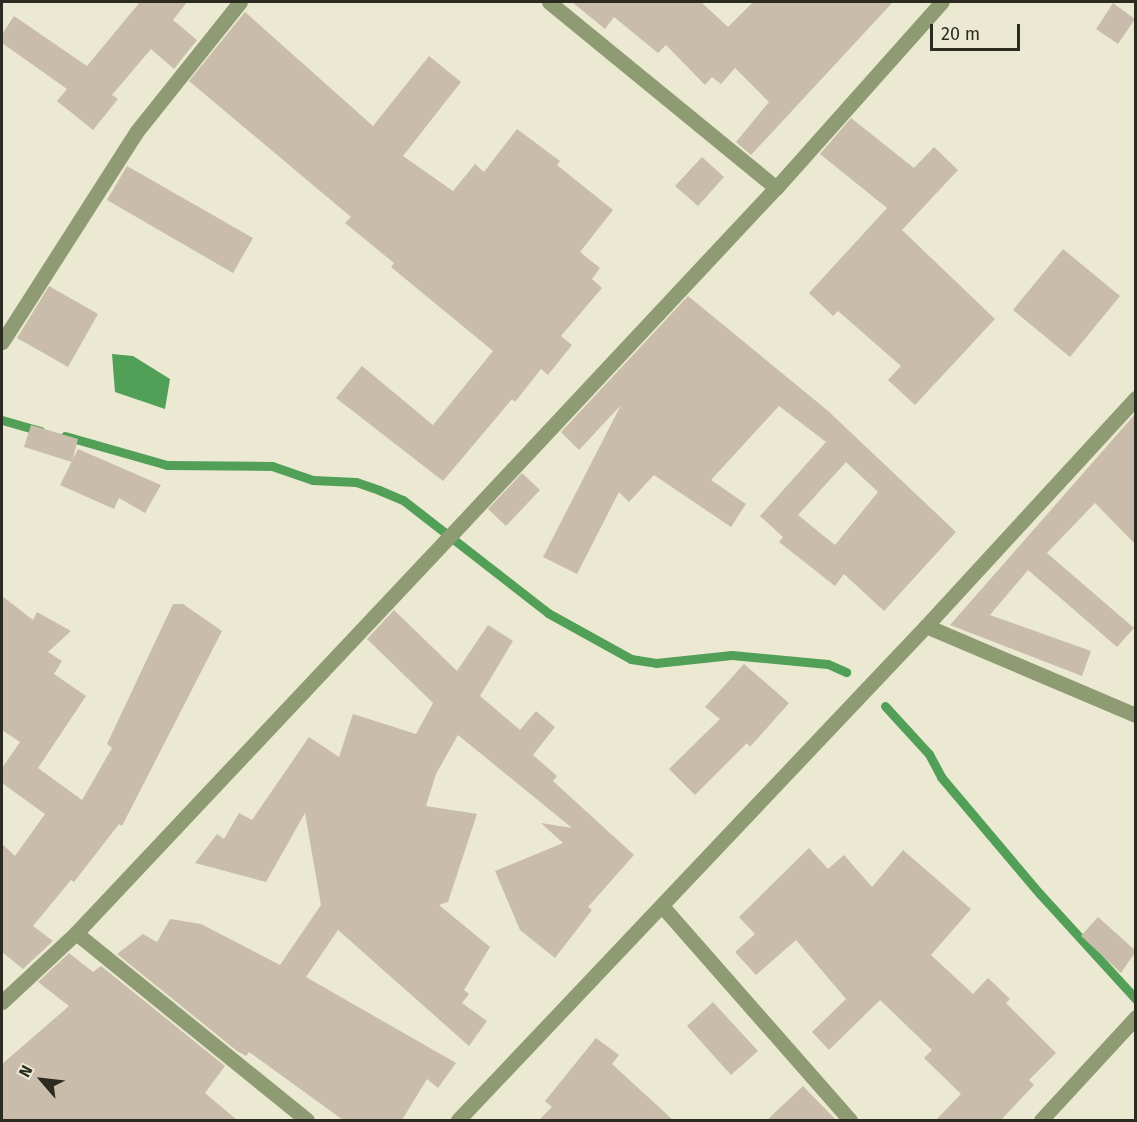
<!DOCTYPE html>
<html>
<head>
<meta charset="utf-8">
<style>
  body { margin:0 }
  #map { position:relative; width:1137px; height:1122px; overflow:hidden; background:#ece9d3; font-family:"Fira Sans",sans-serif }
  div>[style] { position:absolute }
  .water>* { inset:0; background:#529f58 }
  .stream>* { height:9px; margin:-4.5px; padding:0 4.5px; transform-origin:4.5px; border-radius:4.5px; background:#529f58 }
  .building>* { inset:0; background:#c9bcaa }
  .minor>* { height:15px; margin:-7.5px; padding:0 7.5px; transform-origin:7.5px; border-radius:7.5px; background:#8e9b73 }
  span { translate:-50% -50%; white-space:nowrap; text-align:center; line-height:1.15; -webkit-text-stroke:5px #ece9d3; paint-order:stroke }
  .frame { position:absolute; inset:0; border:3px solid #2c2b22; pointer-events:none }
  .north { position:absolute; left:12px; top:1050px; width:60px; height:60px; -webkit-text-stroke:4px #ece9d3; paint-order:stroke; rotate:298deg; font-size:16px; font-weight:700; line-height:24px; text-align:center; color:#2c2b22 }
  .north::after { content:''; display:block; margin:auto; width:21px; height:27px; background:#2c2b22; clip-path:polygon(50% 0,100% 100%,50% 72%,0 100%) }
  .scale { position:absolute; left:930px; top:24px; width:90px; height:27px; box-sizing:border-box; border:3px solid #2c2b22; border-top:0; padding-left:8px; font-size:18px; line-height:21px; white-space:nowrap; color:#2c2b22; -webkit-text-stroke:4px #ece9d3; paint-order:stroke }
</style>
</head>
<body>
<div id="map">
  <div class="water">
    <div style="clip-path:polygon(112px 354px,133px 356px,170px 379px,165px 409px,115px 392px)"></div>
  </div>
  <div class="stream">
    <div style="left:2px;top:420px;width:40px;rotate:16deg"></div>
    <div style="left:65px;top:436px;width:106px;rotate:15.9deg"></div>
    <div style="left:167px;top:465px;width:105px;rotate:0.5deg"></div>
    <div style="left:272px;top:466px;width:43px;rotate:18.9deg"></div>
    <div style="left:313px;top:480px;width:43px;rotate:2.7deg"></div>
    <div style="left:356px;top:482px;width:24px;rotate:19deg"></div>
    <div style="left:379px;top:490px;width:26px;rotate:23deg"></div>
    <div style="left:403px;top:500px;width:184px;rotate:37.9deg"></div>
    <div style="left:548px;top:613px;width:95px;rotate:29deg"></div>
    <div style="left:631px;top:659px;width:25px;rotate:9deg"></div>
    <div style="left:656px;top:663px;width:76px;rotate:-6deg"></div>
    <div style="left:732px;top:655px;width:96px;rotate:5.4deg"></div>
    <div style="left:828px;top:664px;width:20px;rotate:24deg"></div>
    <div style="left:885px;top:706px;width:65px;rotate:47.5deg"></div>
    <div style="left:929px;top:754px;width:26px;rotate:62deg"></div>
    <div style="left:941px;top:777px;width:153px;rotate:49.8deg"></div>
    <div style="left:1040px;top:894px;width:142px;rotate:47.6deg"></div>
  </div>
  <div class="building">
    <div style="clip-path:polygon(140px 2px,187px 2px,173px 20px,197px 40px,174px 69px,151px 49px,112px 95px,118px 99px,93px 130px,57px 101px,67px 89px,2px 43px,2px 34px,14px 16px,87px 66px)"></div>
    <div style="clip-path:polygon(572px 2px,701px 2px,728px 27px,753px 2px,893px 2px,751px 155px,736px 142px,769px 102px,735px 68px,721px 84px,712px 77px,705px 85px,666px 45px,658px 53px,614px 17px,605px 29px)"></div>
    <div style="clip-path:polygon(1113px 3px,1135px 19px,1118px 44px,1096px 29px)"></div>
    <div style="clip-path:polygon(245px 12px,373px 126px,429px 56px,461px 82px,403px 156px,453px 191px,475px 164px,484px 172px,517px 129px,560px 161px,557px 165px,613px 210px,580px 252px,600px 268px,592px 279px,602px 288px,561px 336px,572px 345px,548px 375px,541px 369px,515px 402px,512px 399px,443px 481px,336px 398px,362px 366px,433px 425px,493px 351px,391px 267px,394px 263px,345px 223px,351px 217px,189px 81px)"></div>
    <div style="clip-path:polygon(851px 118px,914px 168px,934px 147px,958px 170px,902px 230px,995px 319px,915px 405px,888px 380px,901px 366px,838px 311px,833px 316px,809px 293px,887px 208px,820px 154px)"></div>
    <div style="clip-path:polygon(702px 157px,724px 177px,698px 206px,675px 186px)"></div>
    <div style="clip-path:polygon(127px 166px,253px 238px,233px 273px,107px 200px)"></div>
    <div style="clip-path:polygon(1063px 249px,1120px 296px,1070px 357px,1013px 310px)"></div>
    <div style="clip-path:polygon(49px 286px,98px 314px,68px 367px,17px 338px)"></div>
    <div style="clip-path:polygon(evenodd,688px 296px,827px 410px,956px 532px,884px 611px,844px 574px,835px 586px,779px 542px,783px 537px,760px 516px,826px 442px,779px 406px,711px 480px,746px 504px,731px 527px,654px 475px,629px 502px,619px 492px,577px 574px,543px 557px,621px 405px,579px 450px,561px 432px,688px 296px,846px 462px,878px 492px,835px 545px,798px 515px,846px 462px)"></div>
    <div style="clip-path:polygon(1136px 413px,1136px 545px,1095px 503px,1047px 553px,1134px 628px,1117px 647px,1028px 570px,990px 615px,1091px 651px,1082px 676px,950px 625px)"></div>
    <div style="clip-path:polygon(31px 425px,78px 439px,72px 462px,24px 447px)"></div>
    <div style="clip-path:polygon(78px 449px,161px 485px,145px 513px,119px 498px,114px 509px,60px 485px)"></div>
    <div style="clip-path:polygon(522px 473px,540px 490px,506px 526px,488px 509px)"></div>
    <div style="clip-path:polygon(2px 596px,33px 620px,37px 612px,71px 631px,48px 652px,62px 661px,54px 674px,86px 696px,38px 768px,82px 800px,112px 748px,107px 744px,173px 604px,183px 604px,222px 631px,122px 826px,119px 824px,74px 882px,71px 880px,33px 926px,53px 941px,23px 969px,2px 952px,2px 844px,15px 856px,45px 814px,2px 783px,2px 768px,20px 742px,2px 730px)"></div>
    <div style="clip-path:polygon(394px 610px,457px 671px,488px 625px,513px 641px,480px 696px,520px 730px,536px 711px,555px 727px,533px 755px,557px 776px,553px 781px,634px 855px,588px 907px,592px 910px,555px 958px,520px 930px,495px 871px,563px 843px,541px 823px,572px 828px,458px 735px,436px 774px,426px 806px,477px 814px,448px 902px,439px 905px,490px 947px,464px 990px,469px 994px,462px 1003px,487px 1021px,469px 1046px,338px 930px,306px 977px,456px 1063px,438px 1088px,427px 1079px,402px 1120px,343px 1120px,249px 1052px,246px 1056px,237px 1051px,117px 954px,143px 934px,157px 942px,170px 919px,201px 924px,280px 965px,321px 905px,305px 813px,266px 882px,195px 863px,217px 834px,224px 839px,239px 813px,252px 820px,309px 737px,339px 757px,353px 714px,416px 734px,433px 703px,367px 639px)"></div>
    <div style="clip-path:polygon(744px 664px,789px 703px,750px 747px,747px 743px,695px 795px,669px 769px,720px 719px,705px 707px)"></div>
    <div style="clip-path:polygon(809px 848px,828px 869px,844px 855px,872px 887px,903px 850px,971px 909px,931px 955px,973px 994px,988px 978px,1010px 999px,1006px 1003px,1056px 1053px,1029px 1080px,1034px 1085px,1001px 1120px,936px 1120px,961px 1094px,924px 1058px,932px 1050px,880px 1000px,829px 1050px,812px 1032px,846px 999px,796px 940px,756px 975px,735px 952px,755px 934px,739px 917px)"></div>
    <div style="clip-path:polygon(1098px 917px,1136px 951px,1121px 973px,1081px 936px)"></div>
    <div style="clip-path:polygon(69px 953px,93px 972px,101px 966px,225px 1066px,205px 1093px,237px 1120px,2px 1120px,2px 1064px,69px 1006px,38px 982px)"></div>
    <div style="clip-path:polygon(713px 1002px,758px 1051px,731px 1075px,687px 1026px)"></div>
    <div style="clip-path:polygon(596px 1038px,619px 1055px,612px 1064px,673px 1120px,539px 1120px,552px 1107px,545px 1101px)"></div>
    <div style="clip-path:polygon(803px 1086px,836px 1120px,767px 1120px)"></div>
  </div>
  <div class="minor">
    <div style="left:549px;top:2px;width:293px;rotate:39.3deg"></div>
    <div style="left:2px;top:342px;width:250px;rotate:-57.4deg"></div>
    <div style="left:137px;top:131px;width:165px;rotate:-51.4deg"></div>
    <div style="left:926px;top:626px;width:228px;rotate:23deg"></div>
    <div style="left:662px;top:906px;width:285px;rotate:48.7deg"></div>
    <div style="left:76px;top:933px;width:297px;rotate:39deg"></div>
    <div style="left:2px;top:1002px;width:101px;rotate:-43deg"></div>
    <div style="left:76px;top:933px;width:565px;rotate:-46.72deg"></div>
    <div style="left:463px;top:522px;width:458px;rotate:-46.9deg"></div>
    <div style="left:776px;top:188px;width:249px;rotate:-48.3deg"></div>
    <div style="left:458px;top:1120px;width:680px;rotate:-46.55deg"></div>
    <div style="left:926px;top:626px;width:310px;rotate:-47.4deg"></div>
    <div style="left:1041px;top:1120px;width:140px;rotate:-47.3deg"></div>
  </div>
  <div class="frame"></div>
  <div class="north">N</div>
  <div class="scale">20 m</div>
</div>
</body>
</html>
